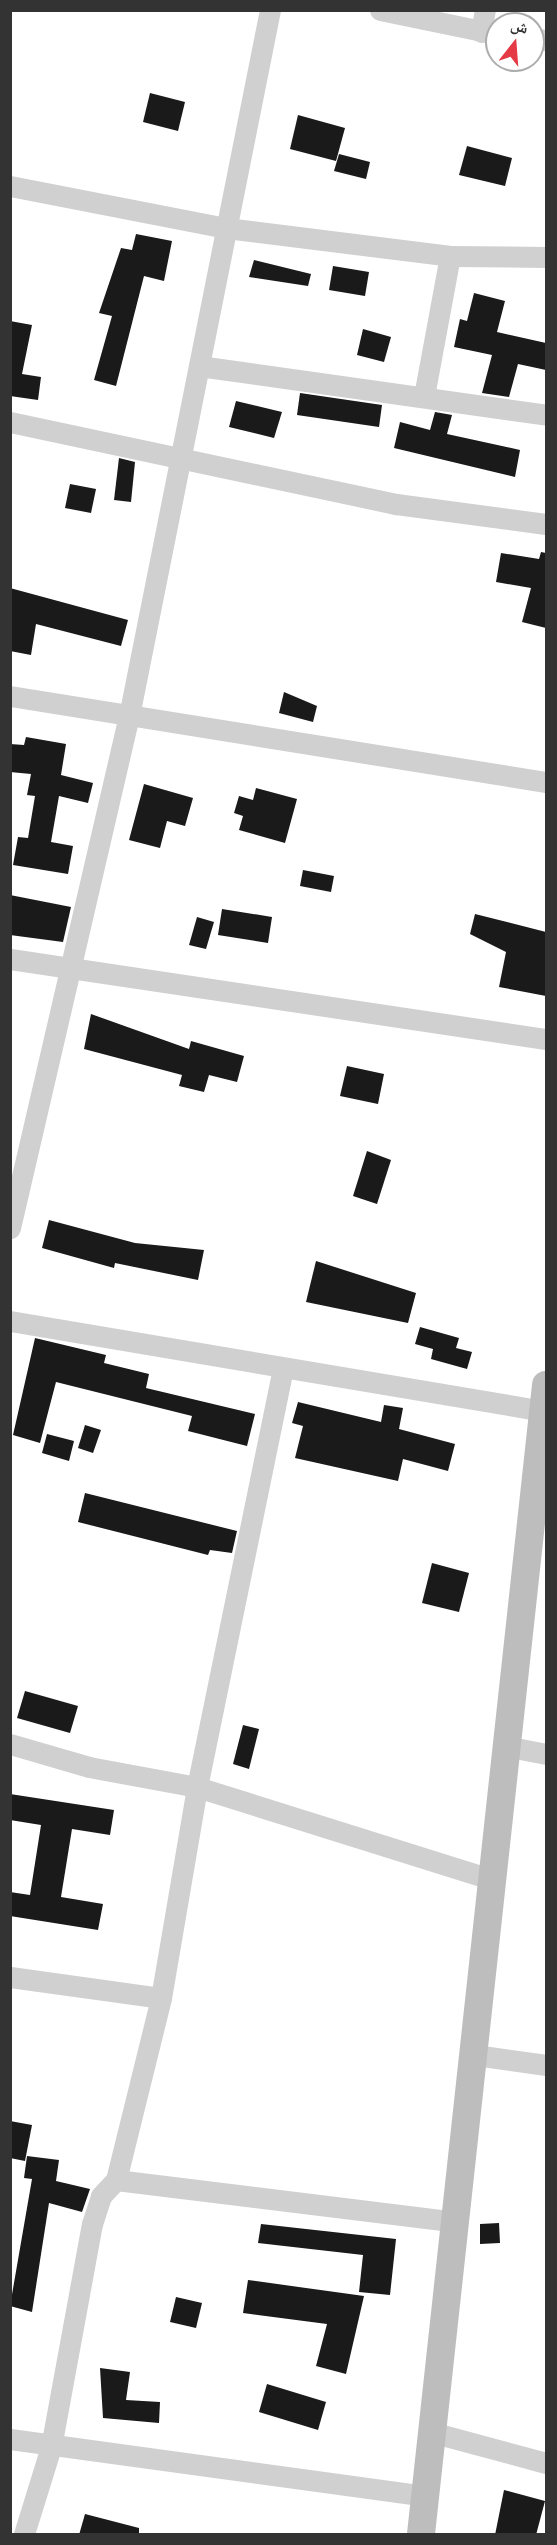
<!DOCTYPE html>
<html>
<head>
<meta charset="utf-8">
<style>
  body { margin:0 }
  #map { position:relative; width:557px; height:2545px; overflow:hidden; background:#fff; font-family:"Space Grotesk","Noto Naskh Arabic",sans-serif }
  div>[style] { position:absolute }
  .building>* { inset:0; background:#1a1a1a }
  .minor>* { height:21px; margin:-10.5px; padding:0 10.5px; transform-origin:10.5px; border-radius:10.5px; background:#d0d0d0 }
  .secondary>* { height:28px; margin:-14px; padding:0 14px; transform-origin:14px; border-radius:14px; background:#bdbdbd }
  span { translate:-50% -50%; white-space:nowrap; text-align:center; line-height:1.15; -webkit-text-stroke:6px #fff; paint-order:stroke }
  .frame { position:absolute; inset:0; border:12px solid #333; pointer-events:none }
  .north { position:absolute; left:485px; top:12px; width:60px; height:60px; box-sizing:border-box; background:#fff; border:2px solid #adadad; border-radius:50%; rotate:17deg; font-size:16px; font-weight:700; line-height:24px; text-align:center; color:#333 }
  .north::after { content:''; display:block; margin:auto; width:21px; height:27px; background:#e63946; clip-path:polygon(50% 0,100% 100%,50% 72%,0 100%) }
</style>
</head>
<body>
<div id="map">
  <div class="building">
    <div style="clip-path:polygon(150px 93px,185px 102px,178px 131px,143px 122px)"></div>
    <div style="clip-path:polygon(298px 115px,345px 128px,336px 161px,290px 149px)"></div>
    <div style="clip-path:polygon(467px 146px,512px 158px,505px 186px,459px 175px)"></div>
    <div style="clip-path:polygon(339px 154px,370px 162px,366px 179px,334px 171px)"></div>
    <div style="clip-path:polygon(136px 234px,172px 241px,164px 281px,144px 276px,116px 386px,94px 380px,112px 316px,99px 313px,121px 248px,132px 250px)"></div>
    <div style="clip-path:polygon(254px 260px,311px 274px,308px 286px,249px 277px)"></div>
    <div style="clip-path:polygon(333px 266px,369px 272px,365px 296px,329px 290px)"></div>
    <div style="clip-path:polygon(474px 293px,505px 301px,497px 332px,546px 343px,546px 370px,518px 364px,509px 397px,482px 393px,492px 355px,454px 347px,460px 319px,467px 321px)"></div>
    <div style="clip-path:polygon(10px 321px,32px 325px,22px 374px,41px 377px,38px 400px,10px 396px)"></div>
    <div style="clip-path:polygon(363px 329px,391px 337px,384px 362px,357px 355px)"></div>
    <div style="clip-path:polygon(300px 393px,382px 405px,379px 427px,297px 415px)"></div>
    <div style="clip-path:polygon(236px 401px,282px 412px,274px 438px,229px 427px)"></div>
    <div style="clip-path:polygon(435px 412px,452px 415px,447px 434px,520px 450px,515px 477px,394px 448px,400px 422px,430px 430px)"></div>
    <div style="clip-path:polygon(119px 458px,135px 462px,131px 502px,114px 500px)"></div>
    <div style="clip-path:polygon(70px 484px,96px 489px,91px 513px,65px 508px)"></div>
    <div style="clip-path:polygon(541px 552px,546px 553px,546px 628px,522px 622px,531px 588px,496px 582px,501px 553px,539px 559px)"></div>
    <div style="clip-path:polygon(10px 588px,128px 620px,121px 646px,36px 624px,31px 655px,10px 651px)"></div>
    <div style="clip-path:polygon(284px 692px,317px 706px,313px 722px,279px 713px)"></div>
    <div style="clip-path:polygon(26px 737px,66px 744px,61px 775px,93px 783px,88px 803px,59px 796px,51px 842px,73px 846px,68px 874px,13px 865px,18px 837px,28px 838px,35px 796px,27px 795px,31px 774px,10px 772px,10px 744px,24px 745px)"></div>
    <div style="clip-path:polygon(144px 784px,193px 798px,185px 826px,167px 821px,160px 848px,129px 840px)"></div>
    <div style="clip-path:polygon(256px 788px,297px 799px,285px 843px,239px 830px,243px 816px,234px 813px,239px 796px,253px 800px)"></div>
    <div style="clip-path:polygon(303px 870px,334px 876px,331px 892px,300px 886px)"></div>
    <div style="clip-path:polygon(10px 895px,71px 907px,63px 942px,10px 935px)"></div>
    <div style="clip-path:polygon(222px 909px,272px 917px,268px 943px,218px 935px)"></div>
    <div style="clip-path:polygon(475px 914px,546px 932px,546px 996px,499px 987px,506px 952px,470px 934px)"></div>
    <div style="clip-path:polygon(197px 917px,214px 922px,206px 949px,189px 945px)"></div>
    <div style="clip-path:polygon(91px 1014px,189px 1049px,191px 1041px,244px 1056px,237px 1082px,209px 1075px,204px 1092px,179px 1086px,182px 1075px,84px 1049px)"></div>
    <div style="clip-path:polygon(347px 1066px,384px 1074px,378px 1104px,340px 1096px)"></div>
    <div style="clip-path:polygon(367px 1151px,391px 1160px,377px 1204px,353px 1196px)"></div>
    <div style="clip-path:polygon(49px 1220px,135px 1243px,204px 1250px,198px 1280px,115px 1263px,114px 1268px,42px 1248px)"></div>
    <div style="clip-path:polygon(316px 1261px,416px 1293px,408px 1323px,306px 1302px)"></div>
    <div style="clip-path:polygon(420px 1327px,459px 1338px,456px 1348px,472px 1352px,467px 1369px,431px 1359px,433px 1349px,415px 1344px)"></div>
    <div style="clip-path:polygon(35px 1338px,106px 1355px,104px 1363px,149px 1374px,146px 1388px,255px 1414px,247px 1446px,188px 1431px,192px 1416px,56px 1382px,40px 1443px,13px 1435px)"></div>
    <div style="clip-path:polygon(298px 1402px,381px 1422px,384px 1405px,403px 1408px,399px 1429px,455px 1444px,448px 1471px,403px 1459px,398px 1481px,295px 1458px,303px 1426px,292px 1423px)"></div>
    <div style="clip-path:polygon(85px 1425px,101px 1430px,93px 1453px,78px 1448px)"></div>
    <div style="clip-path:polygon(47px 1434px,74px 1441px,69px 1461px,42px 1453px)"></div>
    <div style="clip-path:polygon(85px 1493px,237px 1531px,232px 1553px,210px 1550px,208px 1555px,78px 1522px)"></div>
    <div style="clip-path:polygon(432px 1563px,469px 1573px,459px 1612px,422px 1603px)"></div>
    <div style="clip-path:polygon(25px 1691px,78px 1706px,70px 1733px,17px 1718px)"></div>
    <div style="clip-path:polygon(243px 1725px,259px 1729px,249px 1769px,233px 1764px)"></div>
    <div style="clip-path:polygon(10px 1794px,114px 1810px,110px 1835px,72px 1829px,61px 1897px,103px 1904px,98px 1930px,10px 1916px,10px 1892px,30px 1895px,41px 1825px,10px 1820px)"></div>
    <div style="clip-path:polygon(10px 2121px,32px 2125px,25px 2161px,10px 2158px)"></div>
    <div style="clip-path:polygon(27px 2156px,59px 2160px,56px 2181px,90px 2189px,82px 2212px,49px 2203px,32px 2312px,10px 2306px,32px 2179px,24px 2178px)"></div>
    <div style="clip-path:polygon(499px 2223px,500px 2243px,480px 2244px,480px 2224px)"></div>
    <div style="clip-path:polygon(261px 2224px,396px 2239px,390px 2295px,359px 2292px,363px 2255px,258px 2243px)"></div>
    <div style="clip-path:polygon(248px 2280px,364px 2296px,346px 2374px,316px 2366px,327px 2324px,243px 2313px)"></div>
    <div style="clip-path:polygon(176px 2297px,202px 2303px,196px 2328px,170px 2322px)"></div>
    <div style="clip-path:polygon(100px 2368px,130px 2372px,126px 2400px,160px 2402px,159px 2423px,103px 2418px)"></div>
    <div style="clip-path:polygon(267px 2384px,326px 2402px,318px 2430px,259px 2412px)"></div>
    <div style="clip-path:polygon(504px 2490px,545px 2501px,536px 2535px,495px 2535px)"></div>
    <div style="clip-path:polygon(85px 2514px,139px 2528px,139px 2535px,79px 2535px)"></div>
  </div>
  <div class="minor">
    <div style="left:380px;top:10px;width:119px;rotate:11.6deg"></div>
    <div style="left:481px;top:32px;width:22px;rotate:-80deg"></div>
    <div style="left:533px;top:38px;width:13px;rotate:9deg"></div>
    <div style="left:10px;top:186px;width:220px;rotate:11deg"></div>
    <div style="left:226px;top:228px;width:226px;rotate:7.1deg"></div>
    <div style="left:450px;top:256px;width:96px;rotate:0.6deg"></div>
    <div style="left:199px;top:366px;width:350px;rotate:8deg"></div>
    <div style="left:424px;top:396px;width:142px;rotate:-79.5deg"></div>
    <div style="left:10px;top:422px;width:395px;rotate:12deg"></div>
    <div style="left:396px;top:504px;width:151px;rotate:7.6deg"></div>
    <div style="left:10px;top:696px;width:543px;rotate:9.12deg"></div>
    <div style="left:10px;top:959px;width:542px;rotate:8.49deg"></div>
    <div style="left:10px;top:1228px;width:531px;rotate:-76.93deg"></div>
    <div style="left:130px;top:711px;width:715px;rotate:-78.71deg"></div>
    <div style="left:10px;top:1321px;width:542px;rotate:9.57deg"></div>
    <div style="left:10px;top:1744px;width:82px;rotate:16.2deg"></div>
    <div style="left:89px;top:1767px;width:110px;rotate:10.5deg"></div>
    <div style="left:197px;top:1787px;width:310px;rotate:17.4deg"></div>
    <div style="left:505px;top:1746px;width:42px;rotate:11deg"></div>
    <div style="left:10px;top:1977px;width:152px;rotate:7.9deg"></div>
    <div style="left:475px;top:2055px;width:72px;rotate:8deg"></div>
    <div style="left:116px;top:2180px;width:343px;rotate:7deg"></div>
    <div style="left:431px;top:2432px;width:119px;rotate:15.1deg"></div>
    <div style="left:10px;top:2439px;width:419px;rotate:7.8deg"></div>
    <div style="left:24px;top:2534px;width:91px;rotate:-72.8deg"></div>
    <div style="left:51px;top:2447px;width:227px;rotate:-79.6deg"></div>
    <div style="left:92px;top:2224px;width:29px;rotate:-72deg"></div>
    <div style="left:101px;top:2196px;width:22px;rotate:-47deg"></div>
    <div style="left:116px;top:2180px;width:187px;rotate:-76.1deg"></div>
    <div style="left:161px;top:1998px;width:214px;rotate:-80.3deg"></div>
    <div style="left:197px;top:1787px;width:427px;rotate:-78.4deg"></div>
  </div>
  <div class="secondary">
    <div style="left:421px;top:2534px;width:1156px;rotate:-83.79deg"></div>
  </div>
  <div class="frame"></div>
  <div class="north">ش</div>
</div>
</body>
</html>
